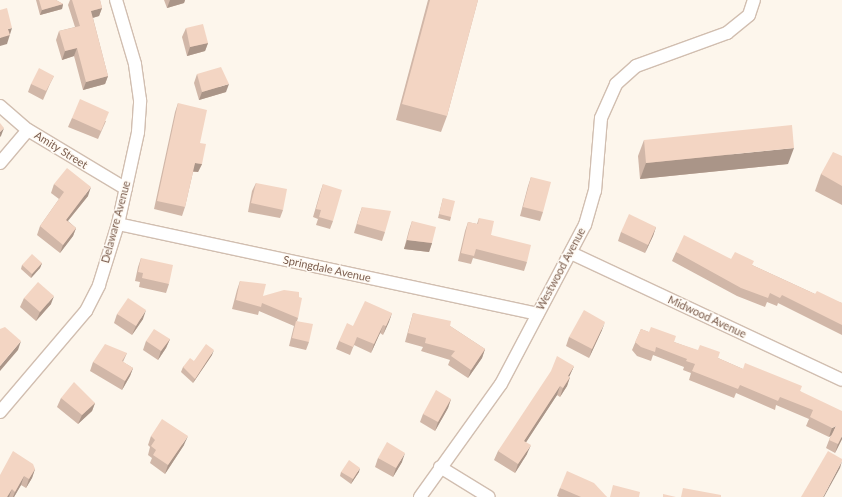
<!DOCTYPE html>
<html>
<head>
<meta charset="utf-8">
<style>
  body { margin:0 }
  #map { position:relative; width:842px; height:497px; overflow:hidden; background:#fdf6ec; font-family:Lato,sans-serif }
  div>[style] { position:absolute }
  .roads { filter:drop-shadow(1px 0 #d1beb0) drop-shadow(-1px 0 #d1beb0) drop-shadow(0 1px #d1beb0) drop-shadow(0 -1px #d1beb0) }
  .street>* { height:12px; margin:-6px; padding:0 6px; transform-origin:6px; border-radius:6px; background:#fff }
  .wall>* { inset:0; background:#d1b7a8 }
  .shaded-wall>* { inset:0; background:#aa9588 }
  .building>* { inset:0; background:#f3d5c3 }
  span { translate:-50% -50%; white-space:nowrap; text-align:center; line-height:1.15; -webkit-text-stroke:3px #fffaf3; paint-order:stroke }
  .street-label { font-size:11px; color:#7a5c4d }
</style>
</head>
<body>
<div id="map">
  <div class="roads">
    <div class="street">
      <div style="left:0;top:106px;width:37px;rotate:41deg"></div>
      <div style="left:28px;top:130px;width:114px;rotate:31deg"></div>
      <div style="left:0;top:163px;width:43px;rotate:-49.7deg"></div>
      <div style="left:118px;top:224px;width:429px;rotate:12.1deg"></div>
      <div style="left:571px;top:253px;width:299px;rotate:25.1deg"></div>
      <div style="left:0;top:412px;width:133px;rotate:-49.6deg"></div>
      <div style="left:86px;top:311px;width:29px;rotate:-63deg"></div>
      <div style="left:99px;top:285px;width:64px;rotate:-72.7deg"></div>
      <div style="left:118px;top:224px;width:94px;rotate:-77.7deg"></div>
      <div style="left:138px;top:132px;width:32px;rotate:-86deg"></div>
      <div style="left:140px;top:100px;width:36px;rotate:-98deg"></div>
      <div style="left:135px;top:64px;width:67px;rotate:-106.5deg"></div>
      <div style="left:440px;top:467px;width:57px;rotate:31.5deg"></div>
      <div style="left:420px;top:497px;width:139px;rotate:-54.4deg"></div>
      <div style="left:501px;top:384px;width:180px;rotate:-62.2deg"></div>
      <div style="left:585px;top:225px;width:35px;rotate:-74deg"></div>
      <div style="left:595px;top:191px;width:73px;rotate:-85.3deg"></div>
      <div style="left:601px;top:118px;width:37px;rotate:-66deg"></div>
      <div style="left:616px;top:84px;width:27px;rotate:-42deg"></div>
      <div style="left:636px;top:66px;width:97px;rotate:-19.9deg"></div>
      <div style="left:727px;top:33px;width:28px;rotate:-39deg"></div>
      <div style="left:749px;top:15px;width:16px;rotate:-72deg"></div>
    </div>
  </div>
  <div class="wall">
    <div style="clip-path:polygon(36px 0,56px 0,63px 4px,62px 9px,40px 15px)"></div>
    <div style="clip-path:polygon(70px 0,100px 0,102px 8px,99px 16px,93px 18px,108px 76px,105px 84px,83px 90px,74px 56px,62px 60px,56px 40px,59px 31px,75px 27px,68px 5px)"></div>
    <div style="clip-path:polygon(164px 0,185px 0,184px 3px,167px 8px)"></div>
    <div style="clip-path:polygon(428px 0,478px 0,447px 116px,441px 132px,396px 120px)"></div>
    <div style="clip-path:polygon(186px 28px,208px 43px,205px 51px,187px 56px,182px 37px)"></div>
    <div style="clip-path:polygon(197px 74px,226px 92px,199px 100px,194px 83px)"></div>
    <div style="clip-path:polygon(54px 76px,50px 84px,43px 100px,28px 92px,31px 84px)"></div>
    <div style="clip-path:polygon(178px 103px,200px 143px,202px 164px,198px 172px,193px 172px,185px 207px,182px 216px,154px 209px,175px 112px)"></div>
    <div style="clip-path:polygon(72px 118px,106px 121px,98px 139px,68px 127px)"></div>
    <div style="clip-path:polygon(644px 140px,788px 164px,640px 179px,638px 156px)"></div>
    <div style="clip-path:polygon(842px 156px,842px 205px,815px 191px,821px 174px)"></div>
    <div style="clip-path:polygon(531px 177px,543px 212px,540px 221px,520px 216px,528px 186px)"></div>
    <div style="clip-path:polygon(256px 183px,283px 210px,280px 218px,248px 212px,252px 191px)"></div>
    <div style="clip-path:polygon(54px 184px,88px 196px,68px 221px,76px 228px,73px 236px,60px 253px,37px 235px,40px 226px,59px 199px,51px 193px)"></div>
    <div style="clip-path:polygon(323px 184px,333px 221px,330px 229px,316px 225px,318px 219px,313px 217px,320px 193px)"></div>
    <div style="clip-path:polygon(443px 198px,451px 217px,450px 221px,438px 218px)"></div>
    <div style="clip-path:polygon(362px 207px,385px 232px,382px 241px,354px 233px,359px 216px)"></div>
    <div style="clip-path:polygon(479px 218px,491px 235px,527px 262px,524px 271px,473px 258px,471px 264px,458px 261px,465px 231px,468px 222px,477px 224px)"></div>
    <div style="clip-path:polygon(412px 221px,432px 243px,429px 252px,404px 249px,409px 230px)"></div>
    <div style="clip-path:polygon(656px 227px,653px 236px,645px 253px,618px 241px,621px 232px)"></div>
    <div style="clip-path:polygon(676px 252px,731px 259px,752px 265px,815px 294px,842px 303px,842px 335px,778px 303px,777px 306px,767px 302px,765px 307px,737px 296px,672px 261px)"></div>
    <div style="clip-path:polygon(141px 258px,169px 284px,166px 293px,139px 287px,140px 282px,135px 281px,138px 267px)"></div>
    <div style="clip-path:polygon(42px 263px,40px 268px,31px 278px,21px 269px,22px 265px)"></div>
    <div style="clip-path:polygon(240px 281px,263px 296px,299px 297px,298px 318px,297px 321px,309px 342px,306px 350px,289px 346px,294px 326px,259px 311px,258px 315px,232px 309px,237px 290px)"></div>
    <div style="clip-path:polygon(24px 298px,51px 304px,36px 321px,20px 307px)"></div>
    <div style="clip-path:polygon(392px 313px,383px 335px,380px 333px,371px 353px,354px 345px,350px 355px,336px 349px,339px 341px,353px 326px)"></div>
    <div style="clip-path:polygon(413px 313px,450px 326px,485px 349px,482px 358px,468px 378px,448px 365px,450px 360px,421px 351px,423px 347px,405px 342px)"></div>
    <div style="clip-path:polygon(117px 314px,143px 319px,132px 335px,114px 323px)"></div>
    <div style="clip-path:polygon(641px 329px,674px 342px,718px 358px,743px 369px,800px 391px,842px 439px,835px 453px,826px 448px,831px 435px,829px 437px,806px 426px,809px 419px,776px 405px,775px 410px,736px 393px,734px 398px,689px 380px,691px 373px,683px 370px,684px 367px,653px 355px,651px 361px,637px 356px,632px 350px)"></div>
    <div style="clip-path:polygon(602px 330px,589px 358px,566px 346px,569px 337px)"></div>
    <div style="clip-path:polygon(170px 339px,166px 348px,158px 360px,143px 350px,146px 341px)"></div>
    <div style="clip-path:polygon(127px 353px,123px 362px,133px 368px,130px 376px,122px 390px,90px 371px,93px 362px)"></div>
    <div style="clip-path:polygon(212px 355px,193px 383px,181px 372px,183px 367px,194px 361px)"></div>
    <div style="clip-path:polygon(574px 366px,569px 377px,570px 377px,567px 386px,560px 397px,557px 395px,526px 442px,527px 454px,515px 473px,494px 460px,498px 451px)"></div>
    <div style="clip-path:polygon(61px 398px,95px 403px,92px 411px,78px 424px,57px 407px)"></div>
    <div style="clip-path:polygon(451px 399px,448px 408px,435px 431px,420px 422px,423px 414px)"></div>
    <div style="clip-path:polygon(151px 436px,184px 445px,165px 474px,150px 463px,152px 458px,148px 455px,150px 447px,148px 445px)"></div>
    <div style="clip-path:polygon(378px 458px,402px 462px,393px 477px,375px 467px)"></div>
    <div style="clip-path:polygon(35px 469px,32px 478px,26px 488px,21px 485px,14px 497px,0 497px,0 475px)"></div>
    <div style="clip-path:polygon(341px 472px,359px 472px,351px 484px,340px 476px)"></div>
    <div style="clip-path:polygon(560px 488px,607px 497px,559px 497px,557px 496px)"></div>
  </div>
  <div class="shaded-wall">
    <div style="clip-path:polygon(170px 0,185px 0,184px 3px,167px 8px)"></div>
    <div style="clip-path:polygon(63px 4px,62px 9px,40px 15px,42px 10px)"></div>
    <div style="clip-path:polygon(102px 8px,99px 16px,88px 19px,91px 11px)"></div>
    <div style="clip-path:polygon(12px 28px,7px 44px,0 46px,0 38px,8px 29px)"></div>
    <div style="clip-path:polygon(208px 43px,205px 51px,187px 56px,190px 47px)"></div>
    <div style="clip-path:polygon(77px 48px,74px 56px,62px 60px,65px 51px)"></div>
    <div style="clip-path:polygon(108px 76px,105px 84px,83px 90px,86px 82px)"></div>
    <div style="clip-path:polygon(229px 84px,226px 92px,199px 100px,202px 92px)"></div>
    <div style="clip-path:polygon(4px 128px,1px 136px,0 137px,0 132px)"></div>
    <div style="clip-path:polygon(794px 148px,788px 164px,640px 179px,646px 163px)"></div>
    <div style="clip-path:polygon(195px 163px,202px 164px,198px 172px,192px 171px)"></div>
    <div style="clip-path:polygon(91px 187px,88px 196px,62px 228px,66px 220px)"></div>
    <div style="clip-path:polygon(656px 227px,653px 236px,645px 253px,648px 245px)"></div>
    <div style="clip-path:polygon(76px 228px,73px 236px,60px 253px,63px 245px)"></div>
    <div style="clip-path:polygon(407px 240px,432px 243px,429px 252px,404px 249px)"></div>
    <div style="clip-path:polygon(42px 263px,40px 268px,31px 278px,32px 274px)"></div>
    <div style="clip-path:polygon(54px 296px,51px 304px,36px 321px,40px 312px)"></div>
    <div style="clip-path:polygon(146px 310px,143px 319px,132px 335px,136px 326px)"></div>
    <div style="clip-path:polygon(392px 313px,389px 322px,383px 335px,386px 326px)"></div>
    <div style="clip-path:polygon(605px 322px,602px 330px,589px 358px,592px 349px)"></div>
    <div style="clip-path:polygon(383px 325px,380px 333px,371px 353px,374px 344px)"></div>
    <div style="clip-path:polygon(170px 339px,166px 348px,158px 360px,161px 351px)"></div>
    <div style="clip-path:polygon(21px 341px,18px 350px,0 371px,0 366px)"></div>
    <div style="clip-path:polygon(485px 349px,482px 358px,468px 378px,471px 370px)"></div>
    <div style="clip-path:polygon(214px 350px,212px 355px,193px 383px,195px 379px)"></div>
    <div style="clip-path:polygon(574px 366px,570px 375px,565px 384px,568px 376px)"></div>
    <div style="clip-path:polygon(133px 368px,130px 376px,122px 390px,125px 381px)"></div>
    <div style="clip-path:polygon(570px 377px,567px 386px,560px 397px,563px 388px)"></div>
    <div style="clip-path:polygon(560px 386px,557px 395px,521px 450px,524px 441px)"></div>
    <div style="clip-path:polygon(451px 399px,448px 408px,435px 431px,438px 422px)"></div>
    <div style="clip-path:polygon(95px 403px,92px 411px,78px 424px,82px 415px)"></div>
    <div style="clip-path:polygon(836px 426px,833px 434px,829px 437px,832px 428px)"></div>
    <div style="clip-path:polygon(188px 436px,184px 445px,165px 474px,168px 465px)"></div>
    <div style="clip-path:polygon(842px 436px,842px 439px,835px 453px,838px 444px)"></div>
    <div style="clip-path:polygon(531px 445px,527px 454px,515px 473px,518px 464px)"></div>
    <div style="clip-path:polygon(405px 453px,402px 462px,393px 477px,396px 468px)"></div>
    <div style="clip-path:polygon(842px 461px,840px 468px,824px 497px,823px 497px)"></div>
    <div style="clip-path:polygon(360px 468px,359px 472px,351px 484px,353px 479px)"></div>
    <div style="clip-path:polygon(35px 469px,32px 478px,26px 488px,29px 479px)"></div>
    <div style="clip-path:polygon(24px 476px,21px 485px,14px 497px,13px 497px,15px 492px)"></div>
    <div style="clip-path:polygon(12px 489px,9px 497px,7px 497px)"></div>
  </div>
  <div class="building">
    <div style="clip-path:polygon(39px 0,56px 0,63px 4px,42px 10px)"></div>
    <div style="clip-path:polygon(72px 0,100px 0,102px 8px,91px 11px,108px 76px,86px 82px,77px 48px,65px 51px,59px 31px,80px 26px)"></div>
    <div style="clip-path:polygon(430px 0,478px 0,447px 116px,402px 104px)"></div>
    <div style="clip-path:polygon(7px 8px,12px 28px,8px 29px,10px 35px,0 38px,0 10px)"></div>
    <div style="clip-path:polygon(203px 24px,208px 43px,190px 47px,186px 28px)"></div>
    <div style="clip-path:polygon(221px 67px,229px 84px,202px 92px,197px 74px)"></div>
    <div style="clip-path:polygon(39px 68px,54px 76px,46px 91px,31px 84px)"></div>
    <div style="clip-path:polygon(80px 99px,109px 112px,101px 131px,72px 118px)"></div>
    <div style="clip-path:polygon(178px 103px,207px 110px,200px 143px,206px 144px,202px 164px,195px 163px,185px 207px,157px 201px)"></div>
    <div style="clip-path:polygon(0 123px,4px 128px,0 132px)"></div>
    <div style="clip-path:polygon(792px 125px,794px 148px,646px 163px,644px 140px)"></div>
    <div style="clip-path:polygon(833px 152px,842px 156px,842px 186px,821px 174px)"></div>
    <div style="clip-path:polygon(67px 168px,91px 187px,66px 220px,76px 228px,63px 245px,40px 226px,64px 192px,54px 184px)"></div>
    <div style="clip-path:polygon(531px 177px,551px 182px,543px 212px,523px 207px)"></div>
    <div style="clip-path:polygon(256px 183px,287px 189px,283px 210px,251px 203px)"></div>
    <div style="clip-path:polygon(323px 184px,342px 190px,333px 221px,319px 217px,321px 210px,316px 209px)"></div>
    <div style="clip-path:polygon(443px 198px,455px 201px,451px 217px,439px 214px)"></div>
    <div style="clip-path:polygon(362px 207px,391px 211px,385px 232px,357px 224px)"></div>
    <div style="clip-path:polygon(629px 214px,656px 227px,648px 245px,621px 232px)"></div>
    <div style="clip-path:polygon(479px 218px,494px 221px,491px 235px,531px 245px,527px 262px,476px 249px,474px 256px,461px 253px,468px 222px,478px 224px)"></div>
    <div style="clip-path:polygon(412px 221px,436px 227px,432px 243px,407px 240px)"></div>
    <div style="clip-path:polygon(684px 235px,731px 259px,735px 252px,754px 261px,752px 265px,815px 294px,817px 291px,842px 303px,842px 325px,782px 295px,780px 298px,770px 293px,768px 298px,741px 288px,676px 252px)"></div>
    <div style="clip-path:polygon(32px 254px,42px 263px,32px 274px,22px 265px)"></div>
    <div style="clip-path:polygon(141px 258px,173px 265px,169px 284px,142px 278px,143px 273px,138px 272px)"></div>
    <div style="clip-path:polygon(240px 281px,266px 284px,263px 296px,284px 290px,299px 292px,299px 297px,302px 298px,298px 318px,262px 303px,261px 307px,236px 300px)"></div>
    <div style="clip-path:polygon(38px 282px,54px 296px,40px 312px,24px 298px)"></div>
    <div style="clip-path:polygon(128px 298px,146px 310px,136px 326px,117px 314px)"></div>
    <div style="clip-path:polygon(365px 301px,392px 313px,386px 326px,383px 325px,374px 344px,357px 337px,353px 347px,339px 341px,347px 323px,353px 326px)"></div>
    <div style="clip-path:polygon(584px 310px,605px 322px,592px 349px,569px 337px)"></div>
    <div style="clip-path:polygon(413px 313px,451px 321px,450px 326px,485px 349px,471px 370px,451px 356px,455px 351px,425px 343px,426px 338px,408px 333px)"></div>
    <div style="clip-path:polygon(296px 321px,313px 324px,309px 342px,292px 338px)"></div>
    <div style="clip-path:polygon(5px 327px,21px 341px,0 366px,0 329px)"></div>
    <div style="clip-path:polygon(651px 327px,676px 336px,674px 342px,698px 350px,700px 345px,720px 352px,718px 358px,743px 369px,745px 363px,802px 386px,800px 391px,842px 411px,842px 436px,838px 444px,829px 440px,836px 426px,832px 428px,810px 417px,813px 410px,780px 397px,778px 401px,740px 385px,738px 389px,692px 371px,695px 364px,686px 361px,687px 359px,656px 347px,655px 352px,641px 347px,635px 342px,641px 329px,649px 332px)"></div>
    <div style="clip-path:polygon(154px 329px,170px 339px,161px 351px,146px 341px)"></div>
    <div style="clip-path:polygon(105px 344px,127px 353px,122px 361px,133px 368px,125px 381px,93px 362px)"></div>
    <div style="clip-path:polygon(206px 344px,214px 350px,195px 379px,183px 367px,190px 358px,194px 361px)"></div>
    <div style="clip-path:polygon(557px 356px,574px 366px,568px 376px,570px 377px,563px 388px,560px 386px,524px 441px,531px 445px,518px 464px,498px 451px,551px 371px)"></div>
    <div style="clip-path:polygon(74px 382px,95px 403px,82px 415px,61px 398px)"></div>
    <div style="clip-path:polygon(436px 390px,451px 399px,438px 422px,423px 414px)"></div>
    <div style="clip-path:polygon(162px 419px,188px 436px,168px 465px,153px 455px,156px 450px,151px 446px,155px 440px,151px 436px)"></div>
    <div style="clip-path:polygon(387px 442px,405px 453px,396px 468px,378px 458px)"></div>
    <div style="clip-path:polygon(13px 451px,33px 464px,35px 469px,29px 479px,24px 476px,15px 492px,12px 489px,7px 497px,0 497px,0 475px)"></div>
    <div style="clip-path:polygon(828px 451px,842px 459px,842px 461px,823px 497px,801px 497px)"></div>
    <div style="clip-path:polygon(349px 460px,360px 468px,353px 479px,341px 472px)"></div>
    <div style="clip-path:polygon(567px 471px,594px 483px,607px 497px,581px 497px,560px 488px)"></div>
    <div style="clip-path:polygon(613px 485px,640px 492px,639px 497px,610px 497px)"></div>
    <div style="clip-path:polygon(683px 488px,721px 495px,721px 497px,681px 497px)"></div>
    <div style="clip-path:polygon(663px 494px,676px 497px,663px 497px)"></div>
  </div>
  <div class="street-label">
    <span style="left:61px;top:150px;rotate:32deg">Amity Street</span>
    <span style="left:116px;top:222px;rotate:-75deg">Delaware Avenue</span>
    <span style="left:327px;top:269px;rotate:12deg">Springdale Avenue</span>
    <span style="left:561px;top:269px;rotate:-62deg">Westwood Avenue</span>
    <span style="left:707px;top:317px;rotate:25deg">Midwood Avenue</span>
  </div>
</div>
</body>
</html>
